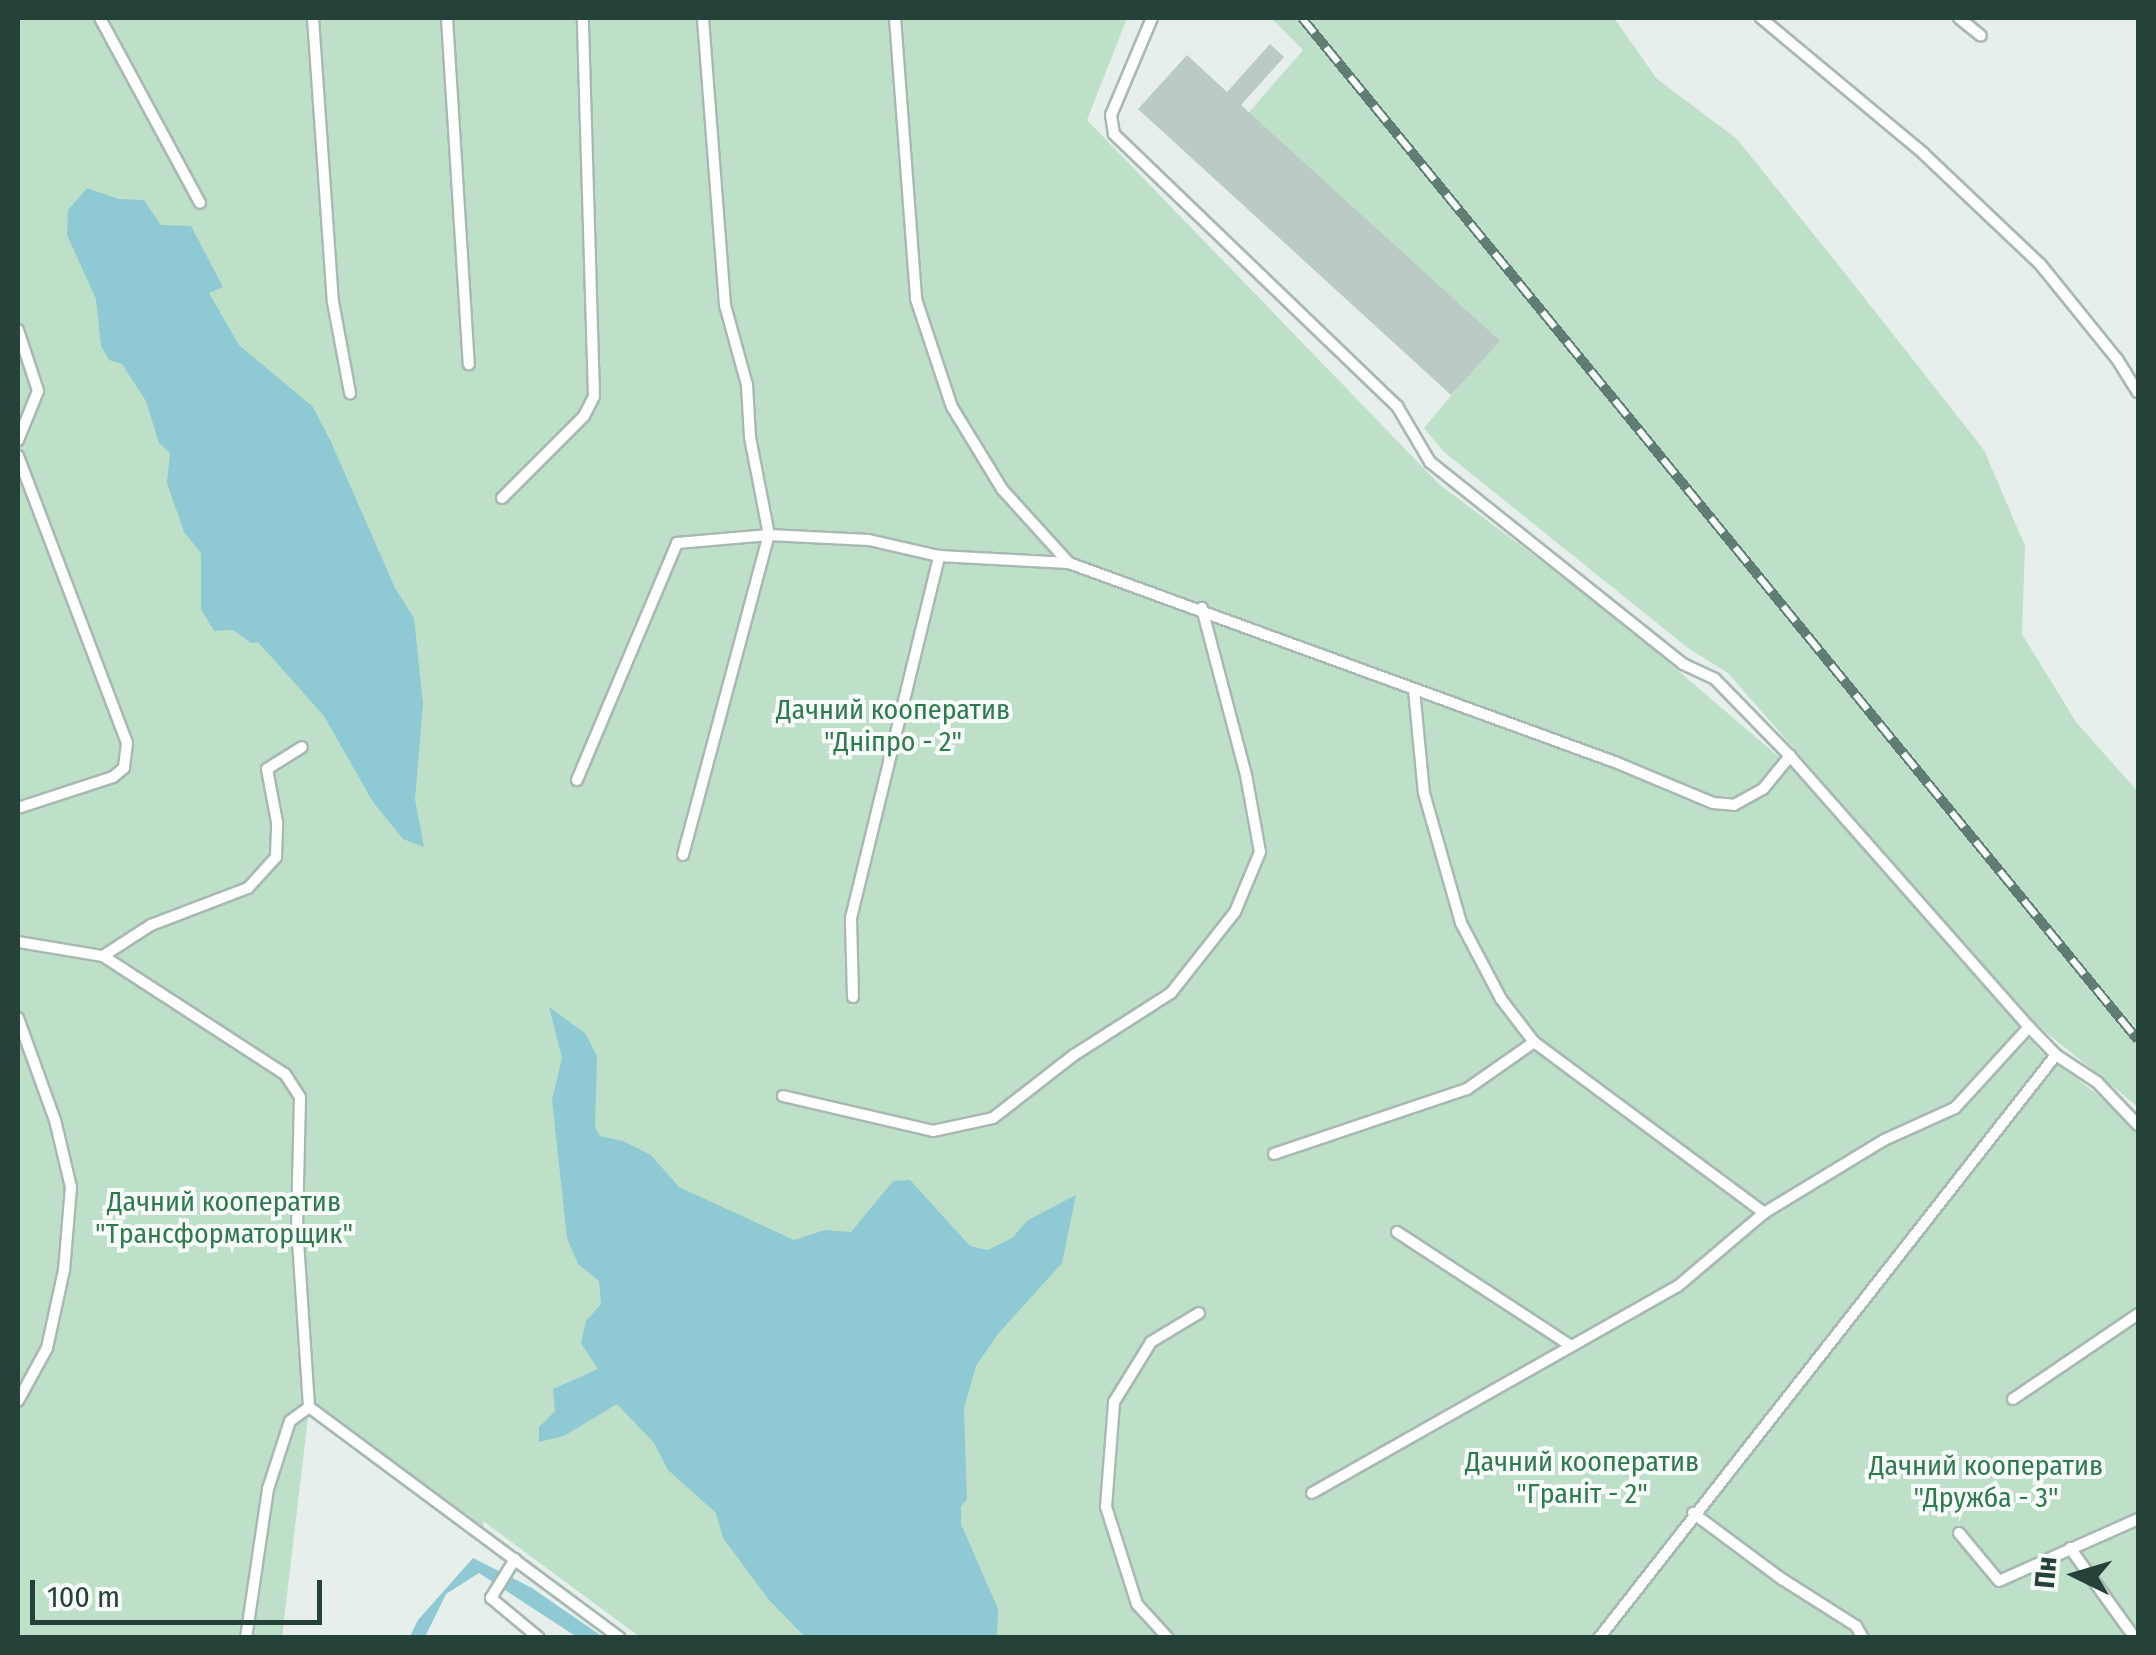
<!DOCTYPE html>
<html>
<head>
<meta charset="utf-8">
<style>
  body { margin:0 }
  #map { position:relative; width:2156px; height:1655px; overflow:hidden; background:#e6efeb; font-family:"Fira Sans Condensed",sans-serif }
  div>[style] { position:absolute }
  .green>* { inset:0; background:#bfe0c8 }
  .water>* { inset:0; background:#8ec9d4 }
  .building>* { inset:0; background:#bbcac4 }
  .roads { filter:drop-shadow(2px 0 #a8b8b2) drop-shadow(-2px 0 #a8b8b2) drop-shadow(0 2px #a8b8b2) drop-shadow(0 -2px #a8b8b2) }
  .service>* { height:10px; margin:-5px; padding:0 5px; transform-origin:5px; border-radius:5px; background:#fff }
  .rail>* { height:10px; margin-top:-5px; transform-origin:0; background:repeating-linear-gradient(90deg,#f7fbf9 0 19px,#5f7d75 0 38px); box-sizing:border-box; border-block:2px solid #5f7d75 }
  span { translate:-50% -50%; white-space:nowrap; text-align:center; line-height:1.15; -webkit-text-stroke:8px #f7fbf9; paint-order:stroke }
  .park-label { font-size:28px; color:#2d7a4b }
  .frame { position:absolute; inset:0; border:20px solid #24423a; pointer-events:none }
  .north { position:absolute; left:2026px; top:1525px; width:100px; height:100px; -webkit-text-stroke:8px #f7fbf9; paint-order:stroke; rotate:275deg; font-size:28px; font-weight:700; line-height:40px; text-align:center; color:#24423a }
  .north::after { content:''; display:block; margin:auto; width:35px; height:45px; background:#24423a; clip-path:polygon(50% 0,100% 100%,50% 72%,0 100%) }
  .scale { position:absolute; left:30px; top:1580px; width:292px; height:45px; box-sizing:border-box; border:5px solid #24423a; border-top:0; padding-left:12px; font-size:30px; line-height:35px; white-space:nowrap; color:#24423a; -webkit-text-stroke:8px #f7fbf9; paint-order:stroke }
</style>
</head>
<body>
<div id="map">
  <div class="green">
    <div style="clip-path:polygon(18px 18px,1127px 18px,1087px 120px,1440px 485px,1612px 614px,1829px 800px,2040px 1051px,2138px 1125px,2138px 1637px,640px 1637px,483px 1521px,484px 1535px,309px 1409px,282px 1637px,18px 1637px)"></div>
    <div style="clip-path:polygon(1271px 18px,1614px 18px,1657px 79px,1737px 139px,1844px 272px,1984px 450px,2025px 546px,2022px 634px,2076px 722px,2138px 792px,2138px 1107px,2032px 1021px,1728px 673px,1688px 648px,1443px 451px,1424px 428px,1493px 346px,1244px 118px,1303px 50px)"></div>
  </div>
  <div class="water">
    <div style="clip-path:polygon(87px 188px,118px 199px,144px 200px,161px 225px,191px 226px,223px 287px,209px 293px,239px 345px,313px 407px,331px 442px,395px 588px,414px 618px,423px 704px,415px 799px,424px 847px,403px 839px,373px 802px,324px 716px,258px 642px,251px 643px,233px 630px,214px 631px,201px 609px,201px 553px,184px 532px,167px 483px,170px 453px,159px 443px,146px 401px,122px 364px,109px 360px,101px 346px,96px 299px,67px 235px,68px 210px)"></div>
    <div style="clip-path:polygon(549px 1007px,585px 1033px,597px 1056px,595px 1127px,600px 1136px,623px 1141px,651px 1155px,679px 1187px,794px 1240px,825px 1230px,851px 1232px,893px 1181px,910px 1180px,970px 1246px,988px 1250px,1012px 1238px,1028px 1220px,1076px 1195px,1062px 1263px,998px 1334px,976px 1366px,964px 1408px,967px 1499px,961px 1507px,961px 1524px,998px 1609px,997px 1637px,805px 1637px,769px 1600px,723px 1538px,716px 1513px,668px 1470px,654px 1443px,617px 1404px,564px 1436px,539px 1442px,539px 1427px,555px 1411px,553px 1389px,598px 1369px,581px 1343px,586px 1321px,601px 1304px,599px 1281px,578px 1264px,567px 1238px,552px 1100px,562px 1058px)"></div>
    <div style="clip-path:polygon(473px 1558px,532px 1588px,603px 1637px,577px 1637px,479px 1573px,446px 1594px,425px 1637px,409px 1638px,418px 1620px)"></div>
  </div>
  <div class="building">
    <div style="clip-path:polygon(1270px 44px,1284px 57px,1241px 105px,1500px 341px,1451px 395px,1138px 109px,1187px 55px,1227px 92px)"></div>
  </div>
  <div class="roads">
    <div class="service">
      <div style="left:100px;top:18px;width:210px;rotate:61.6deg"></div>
      <div style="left:313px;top:18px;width:285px;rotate:86deg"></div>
      <div style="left:333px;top:302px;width:93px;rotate:79.4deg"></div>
      <div style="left:447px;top:18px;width:347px;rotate:86.4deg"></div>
      <div style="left:895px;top:18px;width:282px;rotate:85.7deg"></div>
      <div style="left:916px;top:299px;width:114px;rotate:71.6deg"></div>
      <div style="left:952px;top:407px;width:96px;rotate:58.6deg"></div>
      <div style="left:1002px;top:489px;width:100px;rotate:47.8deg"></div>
      <div style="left:1069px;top:563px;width:581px;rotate:20.03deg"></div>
      <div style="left:1615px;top:762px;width:106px;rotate:22.7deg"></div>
      <div style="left:1713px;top:803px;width:21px;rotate:5deg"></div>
      <div style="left:1734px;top:805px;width:33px;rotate:-29deg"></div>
      <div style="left:1763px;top:789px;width:43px;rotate:-50.7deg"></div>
      <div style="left:1152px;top:18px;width:105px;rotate:112.9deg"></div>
      <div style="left:1111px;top:115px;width:19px;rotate:81deg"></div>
      <div style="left:1114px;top:134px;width:393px;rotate:43.9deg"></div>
      <div style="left:1397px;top:406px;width:65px;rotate:59.5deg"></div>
      <div style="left:1430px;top:462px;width:324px;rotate:38.6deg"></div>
      <div style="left:1683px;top:664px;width:35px;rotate:25deg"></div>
      <div style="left:1715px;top:679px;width:107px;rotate:45.8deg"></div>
      <div style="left:1790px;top:756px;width:361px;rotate:48.6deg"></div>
      <div style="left:2029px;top:1027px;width:39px;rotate:46deg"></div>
      <div style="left:2056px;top:1055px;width:49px;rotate:33.4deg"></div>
      <div style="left:2097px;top:1082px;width:59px;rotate:46.4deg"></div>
      <div style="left:1761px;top:18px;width:212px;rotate:39.8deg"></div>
      <div style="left:1924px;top:154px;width:160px;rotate:43.5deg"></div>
      <div style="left:2040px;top:264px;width:122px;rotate:51deg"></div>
      <div style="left:2117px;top:359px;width:39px;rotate:58deg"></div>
      <div style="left:1959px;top:18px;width:28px;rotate:39deg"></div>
      <div style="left:18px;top:330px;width:64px;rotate:71.8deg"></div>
      <div style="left:38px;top:391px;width:53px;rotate:112.2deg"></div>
      <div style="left:18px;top:456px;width:307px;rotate:69.2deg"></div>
      <div style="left:127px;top:743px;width:25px;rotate:97deg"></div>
      <div style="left:124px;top:768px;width:14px;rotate:141deg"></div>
      <div style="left:113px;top:777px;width:100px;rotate:161.9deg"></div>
      <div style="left:502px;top:498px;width:116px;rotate:-45deg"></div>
      <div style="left:584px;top:416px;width:22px;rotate:-63deg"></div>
      <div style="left:594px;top:396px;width:378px;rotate:-91.7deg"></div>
      <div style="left:1414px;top:690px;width:103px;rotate:84.5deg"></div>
      <div style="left:1424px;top:793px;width:135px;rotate:74.1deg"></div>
      <div style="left:1461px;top:923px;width:86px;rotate:62.2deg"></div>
      <div style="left:1501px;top:999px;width:54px;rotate:52.5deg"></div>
      <div style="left:1534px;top:1042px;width:287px;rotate:36.6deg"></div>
      <div style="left:1764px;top:1213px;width:140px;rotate:-31.3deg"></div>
      <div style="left:1884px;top:1140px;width:78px;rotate:-24.3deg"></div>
      <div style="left:1955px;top:1108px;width:110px;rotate:-47.6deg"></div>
      <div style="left:577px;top:780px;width:257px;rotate:-67.1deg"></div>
      <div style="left:677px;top:543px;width:92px;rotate:-5deg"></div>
      <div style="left:769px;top:535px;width:100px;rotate:2.9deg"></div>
      <div style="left:869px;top:540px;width:72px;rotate:12.9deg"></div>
      <div style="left:939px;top:556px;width:130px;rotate:3.1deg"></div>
      <div style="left:683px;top:855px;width:331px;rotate:-75deg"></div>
      <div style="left:769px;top:535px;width:100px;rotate:-101deg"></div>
      <div style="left:750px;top:437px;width:52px;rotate:-93.3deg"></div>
      <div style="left:747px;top:385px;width:83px;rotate:-105.4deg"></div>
      <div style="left:725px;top:305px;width:288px;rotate:-94.4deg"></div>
      <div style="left:18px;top:942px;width:86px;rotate:9.4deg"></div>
      <div style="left:103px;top:956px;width:217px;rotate:33deg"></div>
      <div style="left:285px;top:1074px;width:27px;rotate:57deg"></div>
      <div style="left:300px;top:1097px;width:129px;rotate:91.3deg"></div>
      <div style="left:297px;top:1226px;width:181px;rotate:86.2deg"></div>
      <div style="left:309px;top:1407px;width:387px;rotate:36.6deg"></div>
      <div style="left:103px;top:956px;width:57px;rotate:-32.9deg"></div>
      <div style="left:151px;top:925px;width:104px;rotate:-20.9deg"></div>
      <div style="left:248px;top:888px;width:42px;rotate:-47.9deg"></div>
      <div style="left:276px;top:857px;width:35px;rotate:-88deg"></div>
      <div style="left:277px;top:822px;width:54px;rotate:-100.7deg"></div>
      <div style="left:267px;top:769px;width:41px;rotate:-32.2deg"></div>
      <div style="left:853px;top:997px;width:79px;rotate:-91.5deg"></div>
      <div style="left:851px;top:918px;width:373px;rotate:-76.3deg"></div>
      <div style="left:18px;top:1018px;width:109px;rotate:70.1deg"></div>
      <div style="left:55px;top:1120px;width:69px;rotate:76.6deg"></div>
      <div style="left:71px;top:1187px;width:83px;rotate:94.8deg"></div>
      <div style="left:64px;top:1270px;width:80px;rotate:102.3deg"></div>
      <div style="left:47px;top:1348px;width:60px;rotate:118.7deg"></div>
      <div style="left:783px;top:1096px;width:154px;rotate:13.1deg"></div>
      <div style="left:933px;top:1131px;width:61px;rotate:-12.2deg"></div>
      <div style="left:993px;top:1118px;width:103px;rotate:-37.9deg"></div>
      <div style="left:1074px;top:1055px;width:115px;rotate:-32.6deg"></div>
      <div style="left:1171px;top:993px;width:103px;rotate:-51.7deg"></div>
      <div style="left:1235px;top:912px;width:65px;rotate:-67.4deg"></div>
      <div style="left:1260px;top:852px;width:78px;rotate:-100.3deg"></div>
      <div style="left:1246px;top:775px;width:173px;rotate:-104.8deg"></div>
      <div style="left:1274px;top:1154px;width:204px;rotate:-18.6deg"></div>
      <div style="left:1467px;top:1089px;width:82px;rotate:-35deg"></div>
      <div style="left:1397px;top:1232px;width:207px;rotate:33.2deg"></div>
      <div style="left:2013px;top:1399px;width:151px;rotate:-34.2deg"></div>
      <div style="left:1312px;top:1493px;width:420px;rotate:-29.5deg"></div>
      <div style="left:1678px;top:1286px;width:113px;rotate:-40.3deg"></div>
      <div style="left:1693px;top:1513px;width:111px;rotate:36.6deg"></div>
      <div style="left:1782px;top:1579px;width:88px;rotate:32.4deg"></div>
      <div style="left:1856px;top:1626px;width:14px;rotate:60deg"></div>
      <div style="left:1959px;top:1533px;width:62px;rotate:50.2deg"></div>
      <div style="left:1999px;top:1581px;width:152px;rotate:-24deg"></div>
      <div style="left:2070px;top:1548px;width:111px;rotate:54.2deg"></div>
      <div style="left:515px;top:1559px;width:46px;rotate:121.6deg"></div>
      <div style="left:491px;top:1598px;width:62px;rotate:39.8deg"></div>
      <div style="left:246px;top:1638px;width:151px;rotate:-81.6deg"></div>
      <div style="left:268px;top:1489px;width:71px;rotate:-72.1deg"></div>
      <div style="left:290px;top:1421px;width:24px;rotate:-36deg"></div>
      <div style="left:1168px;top:1638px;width:46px;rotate:-132.4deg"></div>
      <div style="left:1137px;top:1604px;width:102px;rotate:-107.7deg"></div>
      <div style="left:1106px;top:1507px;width:105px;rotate:-85.6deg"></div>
      <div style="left:1114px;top:1402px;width:70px;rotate:-58.3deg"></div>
      <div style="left:1151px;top:1342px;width:56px;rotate:-31.1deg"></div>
      <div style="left:1599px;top:1638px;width:741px;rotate:-51.91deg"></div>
    </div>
  </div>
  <div class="rail">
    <div style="left:1302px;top:18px;width:1320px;rotate:50.72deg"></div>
  </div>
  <div class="park-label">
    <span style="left:893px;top:726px">Дачний кооператив<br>"Дніпро - 2"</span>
    <span style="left:224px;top:1218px">Дачний кооператив<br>"Трансформаторщик"</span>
    <span style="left:1582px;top:1478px">Дачний кооператив<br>"Граніт - 2"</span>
    <span style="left:1986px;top:1482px">Дачний кооператив<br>"Дружба - 3"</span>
  </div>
  <div class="frame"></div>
  <div class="north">Пн</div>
  <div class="scale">100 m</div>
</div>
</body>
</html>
